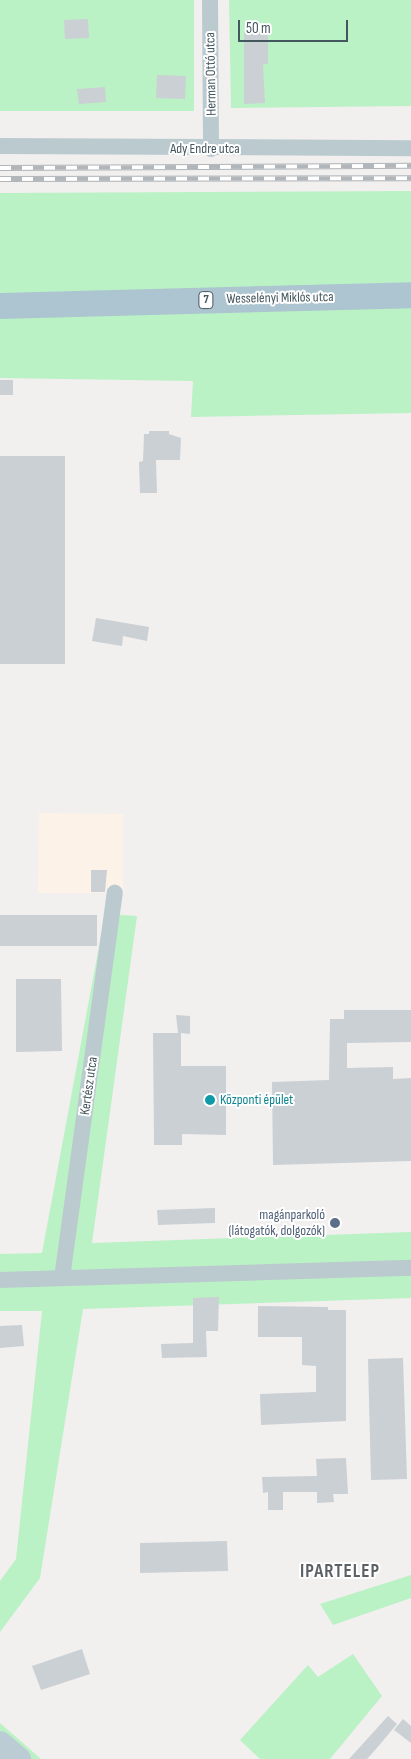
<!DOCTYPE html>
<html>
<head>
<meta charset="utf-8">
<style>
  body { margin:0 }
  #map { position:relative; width:411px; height:1759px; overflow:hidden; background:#f2efef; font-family:"Sofia Sans Condensed",sans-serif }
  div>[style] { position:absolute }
  .commercial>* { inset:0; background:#fdf2e7 }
  .green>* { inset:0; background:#baf2c5 }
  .building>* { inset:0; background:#cad0d4 }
  .street>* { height:16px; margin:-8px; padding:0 8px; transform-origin:8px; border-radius:8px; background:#bbcacf }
  .secondary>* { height:24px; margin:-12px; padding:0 12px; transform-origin:12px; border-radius:12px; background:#bbccd4 }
  .primary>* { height:26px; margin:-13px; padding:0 13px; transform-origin:13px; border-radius:13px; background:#acc5d0 }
  .rail>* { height:5.5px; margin-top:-2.75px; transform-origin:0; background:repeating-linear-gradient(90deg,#fff 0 11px,#b0b6ba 0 22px); box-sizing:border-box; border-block:1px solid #b0b6ba }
  .dots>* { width:14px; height:14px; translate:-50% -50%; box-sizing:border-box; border:2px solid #fff; border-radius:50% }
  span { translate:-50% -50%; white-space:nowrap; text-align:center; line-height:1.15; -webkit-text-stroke:4px #fff; paint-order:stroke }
  .shield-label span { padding:1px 4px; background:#fff; border:1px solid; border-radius:4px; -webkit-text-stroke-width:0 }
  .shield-label { font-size:12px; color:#45575e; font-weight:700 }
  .street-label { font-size:14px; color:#45575e }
  .culture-label { font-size:14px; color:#0d838f }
  .left { translate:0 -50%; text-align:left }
  .service-label { font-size:14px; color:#4e5e75 }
  .right { translate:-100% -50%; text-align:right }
  .district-label { font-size:19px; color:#5b6164; font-weight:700; letter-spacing:1px }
  .scale { position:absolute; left:238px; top:20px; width:110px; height:22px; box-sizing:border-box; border:2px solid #45575e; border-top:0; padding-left:6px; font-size:15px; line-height:18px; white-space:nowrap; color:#45575e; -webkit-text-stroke:4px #fff; paint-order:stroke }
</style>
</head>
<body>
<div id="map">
  <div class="commercial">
    <div style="clip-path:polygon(39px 813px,123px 814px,123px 893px,38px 893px)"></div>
  </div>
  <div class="green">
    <div style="clip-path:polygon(0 0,194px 0,194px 111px,0 111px)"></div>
    <div style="clip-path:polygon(229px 0,411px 0,411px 106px,231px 108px)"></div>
    <div style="clip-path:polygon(411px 191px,411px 413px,191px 417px,193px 381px,0 378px,0 193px)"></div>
    <div style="clip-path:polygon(105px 914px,137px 916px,92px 1243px,411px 1232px,411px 1298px,83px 1309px,40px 1578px,0 1632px,0 1581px,16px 1559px,42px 1311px,0 1311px,0 1254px,42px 1253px)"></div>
    <div style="clip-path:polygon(411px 1575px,411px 1598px,333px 1625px,320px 1604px)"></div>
    <div style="clip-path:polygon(353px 1654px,382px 1696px,330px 1759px,260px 1759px,240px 1740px,308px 1665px,318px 1677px)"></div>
    <div style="clip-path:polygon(0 1723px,41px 1759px,0 1759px)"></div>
  </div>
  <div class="building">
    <div style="clip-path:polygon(88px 19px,89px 38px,65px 39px,64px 20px)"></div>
    <div style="clip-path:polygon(244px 31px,268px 31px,268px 64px,263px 64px,265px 103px,244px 104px)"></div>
    <div style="clip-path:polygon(157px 75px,186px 76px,185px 99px,156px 98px)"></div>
    <div style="clip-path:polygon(105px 87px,106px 102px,79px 104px,77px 89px)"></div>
    <div style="clip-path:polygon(0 380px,13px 380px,13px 395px,0 395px)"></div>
    <div style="clip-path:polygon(149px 431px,169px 431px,169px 434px,181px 438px,180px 460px,156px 460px,157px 493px,140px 493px,139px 462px,143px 461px,144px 434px,149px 434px)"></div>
    <div style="clip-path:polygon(0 456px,65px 456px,65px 664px,0 664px)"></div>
    <div style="clip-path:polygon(96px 618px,149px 627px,147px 641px,123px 636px,122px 646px,92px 641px)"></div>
    <div style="clip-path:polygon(91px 870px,107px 870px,105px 892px,91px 892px)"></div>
    <div style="clip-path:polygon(0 915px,97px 915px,97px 946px,0 946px)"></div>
    <div style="clip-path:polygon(16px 979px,61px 979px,62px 1051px,16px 1052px)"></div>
    <div style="clip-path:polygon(344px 1010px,411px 1010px,411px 1042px,347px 1043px,347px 1068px,393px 1067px,393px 1079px,411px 1078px,411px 1161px,273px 1165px,272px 1082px,329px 1080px,330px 1019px,344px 1019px)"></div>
    <div style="clip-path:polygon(176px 1015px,190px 1016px,190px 1034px,181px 1033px,181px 1066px,226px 1066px,226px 1135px,182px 1134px,182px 1145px,154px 1145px,153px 1033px,178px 1033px)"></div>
    <div style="clip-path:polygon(215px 1208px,215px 1223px,158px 1225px,157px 1210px)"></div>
    <div style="clip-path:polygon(219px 1297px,218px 1331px,206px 1331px,207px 1357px,162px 1358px,161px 1344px,193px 1343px,193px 1298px)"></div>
    <div style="clip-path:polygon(258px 1306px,328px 1307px,328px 1310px,346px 1310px,346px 1421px,261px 1425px,260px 1394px,316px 1392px,316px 1366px,302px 1365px,302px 1337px,258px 1337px)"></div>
    <div style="clip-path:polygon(22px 1325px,24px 1346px,0 1348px,0 1326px)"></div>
    <div style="clip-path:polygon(403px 1358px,407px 1479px,371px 1480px,368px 1359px)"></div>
    <div style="clip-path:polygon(346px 1458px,348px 1494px,333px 1494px,334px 1502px,317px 1503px,317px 1492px,283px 1492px,283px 1510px,268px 1510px,268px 1492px,263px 1493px,262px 1477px,317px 1476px,316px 1459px)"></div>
    <div style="clip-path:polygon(227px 1541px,228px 1571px,140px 1573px,140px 1543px)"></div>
    <div style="clip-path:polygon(82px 1649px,90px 1674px,41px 1690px,32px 1666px)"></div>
    <div style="clip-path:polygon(388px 1716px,397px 1724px,376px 1749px,367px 1759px,349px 1759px)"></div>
    <div style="clip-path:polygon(403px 1719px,411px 1726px,411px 1743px,394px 1730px)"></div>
  </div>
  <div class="street">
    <div style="left:210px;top:0;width:149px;rotate:89.6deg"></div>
    <div style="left:0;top:146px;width:411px;rotate:0.3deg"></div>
    <div style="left:62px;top:1278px;width:389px;rotate:-82.2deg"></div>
    <div style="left:0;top:1280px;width:411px;rotate:-1.7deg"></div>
  </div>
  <div class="secondary">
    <div style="left:0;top:1743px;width:25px;rotate:40deg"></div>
  </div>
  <div class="primary">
    <div style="left:0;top:306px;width:411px;rotate:-1.5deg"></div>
  </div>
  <div class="rail">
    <div style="left:0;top:168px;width:411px;rotate:-0.3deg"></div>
    <div style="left:0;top:179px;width:411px;rotate:-0.1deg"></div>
  </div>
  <div class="dots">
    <div style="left:210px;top:1100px;background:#0f9aa8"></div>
    <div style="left:335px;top:1223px;background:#5c6f8a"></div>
  </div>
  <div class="shield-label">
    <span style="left:206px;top:300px">7</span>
  </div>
  <div class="street-label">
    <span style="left:211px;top:74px;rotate:-91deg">Herman Ottó utca</span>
    <span style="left:205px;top:149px">Ady Endre utca</span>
    <span style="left:280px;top:298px;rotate:-1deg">Wesselényi Miklós utca</span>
    <span style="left:89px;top:1086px;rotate:-82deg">Kertész utca</span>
  </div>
  <div class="culture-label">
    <span class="left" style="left:220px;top:1100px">Központi épület</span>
  </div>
  <div class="service-label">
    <span class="right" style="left:325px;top:1223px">magánparkoló<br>(látogatók, dolgozók)</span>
  </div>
  <div class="district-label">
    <span style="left:340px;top:1572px">IPARTELEP</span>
  </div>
  <div class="scale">50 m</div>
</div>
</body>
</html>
